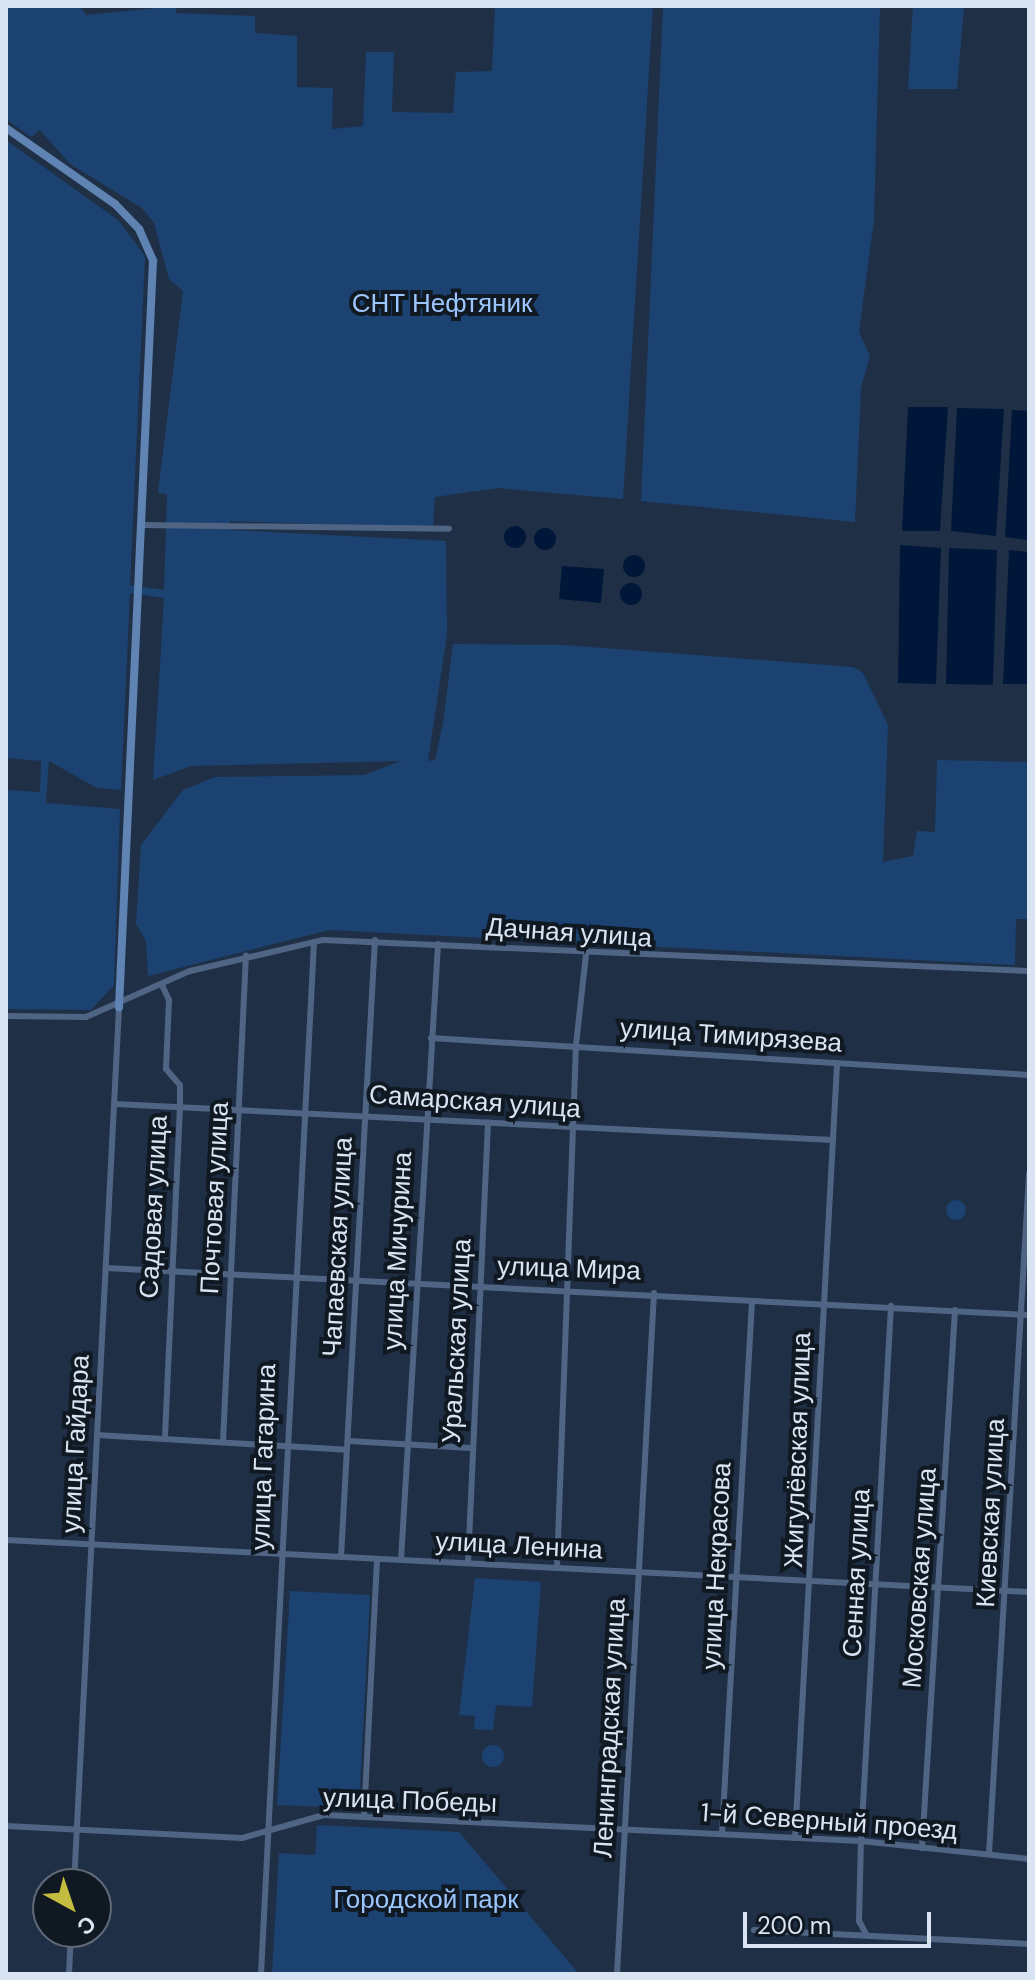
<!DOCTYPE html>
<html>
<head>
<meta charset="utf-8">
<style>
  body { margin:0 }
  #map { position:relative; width:1035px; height:1980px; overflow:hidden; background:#1f3046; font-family:"DM Sans",sans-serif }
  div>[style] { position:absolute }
  .green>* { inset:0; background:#1c4272 }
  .round { border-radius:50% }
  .water>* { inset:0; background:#001739 }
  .street>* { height:6px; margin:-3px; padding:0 3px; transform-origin:3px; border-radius:3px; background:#4f6583 }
  .secondary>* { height:8px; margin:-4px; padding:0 4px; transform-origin:4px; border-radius:4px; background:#5f83b2 }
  span { translate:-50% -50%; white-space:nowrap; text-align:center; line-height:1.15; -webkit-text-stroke:8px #101822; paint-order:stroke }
  .park-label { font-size:26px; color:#9bc5fd }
  .street-label { font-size:26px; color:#d9e4f3 }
  .frame { position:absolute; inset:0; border:8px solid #d9e4f3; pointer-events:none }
  .north { position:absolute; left:32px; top:1868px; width:80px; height:80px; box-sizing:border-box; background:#101822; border:2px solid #606a76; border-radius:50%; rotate:140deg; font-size:22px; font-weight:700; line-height:32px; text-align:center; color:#d9e4f3 }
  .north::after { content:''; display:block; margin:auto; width:28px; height:36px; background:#c4bc3e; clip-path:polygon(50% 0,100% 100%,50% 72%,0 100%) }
  .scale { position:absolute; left:743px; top:1912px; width:188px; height:36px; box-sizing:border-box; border:4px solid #d9e4f3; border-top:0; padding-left:10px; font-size:24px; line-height:28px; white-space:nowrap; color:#d9e4f3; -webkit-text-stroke:6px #101822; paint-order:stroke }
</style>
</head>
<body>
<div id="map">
  <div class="green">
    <div style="clip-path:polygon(6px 6px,80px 6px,86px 15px,176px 6px,176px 13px,255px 16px,255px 33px,297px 36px,297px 87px,333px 88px,332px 129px,363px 126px,366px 52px,394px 52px,392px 112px,453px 113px,456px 72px,492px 71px,495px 6px,653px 6px,623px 499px,498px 488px,435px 497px,433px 528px,230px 521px,229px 530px,446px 541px,447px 634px,428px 761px,435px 760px,443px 723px,453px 644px,564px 645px,853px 667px,863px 673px,888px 725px,883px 862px,913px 856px,917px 831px,935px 832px,937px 760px,1029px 762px,1029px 919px,1016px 919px,1015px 965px,329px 930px,148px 976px,146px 941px,136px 924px,141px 845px,183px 790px,215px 777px,364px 775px,401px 761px,191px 766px,153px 780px,164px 598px,130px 593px,121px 790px,97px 788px,49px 761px,46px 803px,120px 809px,114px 985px,91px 1010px,6px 1009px,6px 790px,40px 792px,41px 761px,6px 758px,6px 140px,118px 220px,145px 256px,130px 585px,164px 590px,167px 494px,158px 493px,183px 291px,169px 279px,154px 223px,142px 208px,70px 164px,40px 130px,31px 137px,6px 119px)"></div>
    <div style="clip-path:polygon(663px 6px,880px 6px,874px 220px,859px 332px,870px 356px,861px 388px,855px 522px,641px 501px)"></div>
    <div style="clip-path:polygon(913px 6px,964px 6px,957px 89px,908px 89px)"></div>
    <div class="round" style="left:946px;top:1200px;width:20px;height:20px"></div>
    <div style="clip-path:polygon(475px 1578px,541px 1582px,532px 1707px,496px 1705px,493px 1730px,474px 1729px,475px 1716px,459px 1715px)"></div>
    <div style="clip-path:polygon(290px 1591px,370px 1595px,359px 1808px,277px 1805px)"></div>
    <div class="round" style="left:482px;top:1745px;width:22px;height:22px"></div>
    <div style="clip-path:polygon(317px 1825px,459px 1832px,579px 1974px,272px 1974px,279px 1853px,315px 1855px)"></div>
  </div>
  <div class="water">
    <div style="clip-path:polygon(908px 407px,948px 407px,940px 531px,902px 531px)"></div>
    <div style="clip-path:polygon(957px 408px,1004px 409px,996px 536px,951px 531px)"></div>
    <div style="clip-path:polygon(1012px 410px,1029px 411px,1029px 540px,1005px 537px)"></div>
    <div class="round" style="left:504px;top:526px;width:22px;height:22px"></div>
    <div class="round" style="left:534px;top:528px;width:22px;height:22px"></div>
    <div style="clip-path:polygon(900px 545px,941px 548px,936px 684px,898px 683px)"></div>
    <div style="clip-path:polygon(949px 548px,997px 550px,993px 685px,946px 684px)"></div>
    <div style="clip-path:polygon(1009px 550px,1029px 552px,1029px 684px,1003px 684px)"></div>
    <div class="round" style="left:623px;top:555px;width:22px;height:22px"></div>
    <div style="clip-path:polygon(562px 566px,604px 569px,601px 603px,559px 599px)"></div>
    <div class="round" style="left:620px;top:583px;width:22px;height:22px"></div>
  </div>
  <div class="street">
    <div style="left:143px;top:525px;width:306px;rotate:0.7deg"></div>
    <div style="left:162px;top:985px;width:17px;rotate:65deg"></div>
    <div style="left:169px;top:1000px;width:69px;rotate:92.5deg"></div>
    <div style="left:166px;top:1069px;width:21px;rotate:49deg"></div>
    <div style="left:180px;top:1085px;width:21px;rotate:90deg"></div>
    <div style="left:180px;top:1106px;width:333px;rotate:92.6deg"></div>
    <div style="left:6px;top:1016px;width:80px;rotate:0.7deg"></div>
    <div style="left:86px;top:1017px;width:114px;rotate:-23.9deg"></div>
    <div style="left:190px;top:971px;width:137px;rotate:-13.1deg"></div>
    <div style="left:323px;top:940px;width:707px;rotate:2.51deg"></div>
    <div style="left:431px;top:1038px;width:599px;rotate:3.54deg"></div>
    <div style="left:115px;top:1104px;width:719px;rotate:2.87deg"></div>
    <div style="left:106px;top:1268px;width:924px;rotate:2.92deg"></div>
    <div style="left:97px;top:1435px;width:250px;rotate:3.4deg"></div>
    <div style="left:348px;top:1441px;width:123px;rotate:3.3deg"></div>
    <div style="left:223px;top:1442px;width:487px;rotate:-87.3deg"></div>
    <div style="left:6px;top:1540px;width:1024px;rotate:2.91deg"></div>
    <div style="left:341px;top:1557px;width:618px;rotate:-86.85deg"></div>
    <div style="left:401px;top:1560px;width:617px;rotate:-86.56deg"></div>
    <div style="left:468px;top:1563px;width:441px;rotate:-87.4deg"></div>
    <div style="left:557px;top:1568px;width:523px;rotate:-87.92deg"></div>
    <div style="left:576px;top:1045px;width:91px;rotate:-83.7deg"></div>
    <div style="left:364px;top:1817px;width:258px;rotate:-87.1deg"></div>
    <div style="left:6px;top:1826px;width:236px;rotate:2.9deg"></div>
    <div style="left:242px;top:1838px;width:85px;rotate:-15.7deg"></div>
    <div style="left:324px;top:1815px;width:538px;rotate:2.77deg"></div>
    <div style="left:861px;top:1841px;width:169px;rotate:6.1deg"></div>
    <div style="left:722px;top:1833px;width:532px;rotate:-86.77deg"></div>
    <div style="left:795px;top:1838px;width:775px;rotate:-86.89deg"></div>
    <div style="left:922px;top:1848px;width:539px;rotate:-86.49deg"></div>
    <div style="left:989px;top:1854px;width:681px;rotate:-86.63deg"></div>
    <div style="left:74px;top:1884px;width:878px;rotate:-87.06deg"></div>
    <div style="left:754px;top:1930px;width:275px;rotate:2.9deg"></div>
    <div style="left:866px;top:1934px;width:15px;rotate:-118deg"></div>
    <div style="left:859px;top:1921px;width:80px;rotate:-88.6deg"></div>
    <div style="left:861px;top:1841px;width:536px;rotate:-86.79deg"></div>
    <div style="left:69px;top:1974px;width:42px;rotate:-87.3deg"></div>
    <div style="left:261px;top:1974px;width:1033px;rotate:-87.06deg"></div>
    <div style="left:617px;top:1974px;width:682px;rotate:-86.89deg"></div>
  </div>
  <div class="secondary">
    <div style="left:6px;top:128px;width:133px;rotate:34.9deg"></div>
    <div style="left:115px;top:204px;width:35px;rotate:46deg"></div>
    <div style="left:139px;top:229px;width:35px;rotate:66deg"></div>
    <div style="left:153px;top:261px;width:747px;rotate:92.61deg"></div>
  </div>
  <div class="park-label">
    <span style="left:442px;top:304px">СНТ Нефтяник</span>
    <span style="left:426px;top:1900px">Городской парк</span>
  </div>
  <div class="street-label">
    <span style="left:569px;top:933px;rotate:4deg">Дачная улица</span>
    <span style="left:731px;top:1036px;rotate:4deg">улица Тимирязева</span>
    <span style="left:475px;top:1102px;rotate:4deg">Самарская улица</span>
    <span style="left:215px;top:1198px;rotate:-87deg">Почтовая улица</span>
    <span style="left:154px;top:1207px;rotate:-87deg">Садовая улица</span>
    <span style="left:338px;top:1247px;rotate:-87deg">Чапаевская улица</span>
    <span style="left:398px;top:1251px;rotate:-87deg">улица Мичурина</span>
    <span style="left:569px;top:1269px;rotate:2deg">улица Мира</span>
    <span style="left:457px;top:1341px;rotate:-87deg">Уральская улица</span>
    <span style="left:76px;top:1444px;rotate:-87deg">улица Гайдара</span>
    <span style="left:798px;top:1450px;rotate:-88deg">Жигулёвская улица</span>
    <span style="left:264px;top:1457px;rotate:-88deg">улица Гагарина</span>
    <span style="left:991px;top:1513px;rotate:-87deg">Киевская улица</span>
    <span style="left:519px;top:1546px;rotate:3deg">улица Ленина</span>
    <span style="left:717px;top:1566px;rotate:-87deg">улица Некрасова</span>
    <span style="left:857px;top:1573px;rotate:-87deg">Сенная улица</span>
    <span style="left:920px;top:1578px;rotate:-86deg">Московская улица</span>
    <span style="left:610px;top:1728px;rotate:-87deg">Ленинградская улица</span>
    <span style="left:410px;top:1801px;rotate:2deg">улица Победы</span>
    <span style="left:829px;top:1822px;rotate:4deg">1-й Северный проезд</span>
  </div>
  <div class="frame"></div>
  <div class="north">С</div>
  <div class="scale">200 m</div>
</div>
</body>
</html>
